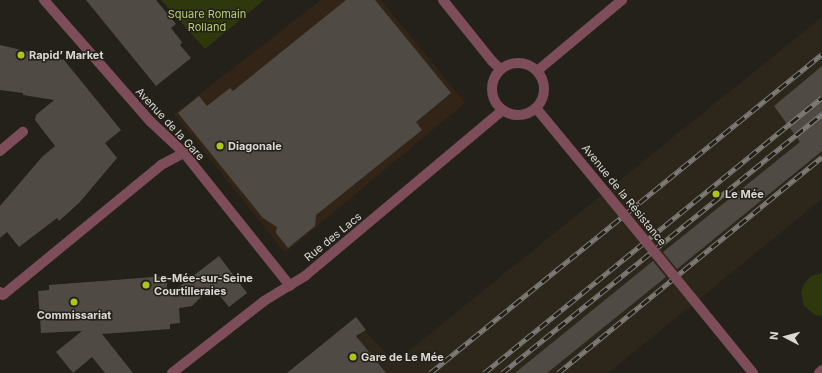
<!DOCTYPE html>
<html>
<head>
<meta charset="utf-8">
<style>
  body { margin:0 }
  #map { position:relative; width:822px; height:373px; overflow:hidden; background:#24201a; font-family:Inter,sans-serif }
  div>[style] { position:absolute }
  .commercial>* { inset:0; background:#322518 }
  .built>* { inset:0; background:#2d271b }
  .green>* { inset:0; background:#2e380c }
  .building>* { inset:0; background:#4f4b44 }
  .pedestrian>* { height:10px; margin:-5px; padding:0 5px; transform-origin:5px; border-radius:5px; background:#7d4d59 }
  .minor>* { height:10px; margin:-5px; padding:0 5px; transform-origin:5px; border-radius:5px; background:#7d4d59 }
  .minor>.ring { margin:-5px; padding:0; box-sizing:content-box; background:none; border:10px solid #7d4d59; border-radius:50% }
  .rail>* { height:4.5px; margin-top:-2.25px; transform-origin:0; background:repeating-linear-gradient(90deg,#24201a 0 9px,#7e7b76 0 18px); box-sizing:border-box; border-block:1px solid #7e7b76 }
  .minor-bridge>* { height:10px; margin:-5px; padding:0 5px; transform-origin:5px; border-radius:5px; background:#7d4d59 }
  .dots>* { width:11px; height:11px; translate:-50% -50%; box-sizing:border-box; border:2px solid #24201a; border-radius:50% }
  span { translate:-50% -50%; white-space:nowrap; text-align:center; line-height:1.15; -webkit-text-stroke:3px #24201a; paint-order:stroke }
  .park-label { font-size:11px; color:#b5cd73 }
  .poi-label { font-size:11px; color:#dad8d3; font-weight:700 }
  .left { translate:0 -50%; text-align:left }
  .street-label { font-size:11px; color:#dad8d3 }
  .north { position:absolute; left:766px; top:317px; width:40px; height:40px; -webkit-text-stroke:3px #24201a; paint-order:stroke; rotate:276deg; font-size:11px; font-weight:700; line-height:16px; text-align:center; color:#dad8d3 }
  .north::after { content:''; display:block; margin:auto; width:14px; height:18px; background:#dad8d3; clip-path:polygon(50% 0,100% 100%,50% 72%,0 100%) }
</style>
</head>
<body>
<div id="map">
  <div class="commercial">
    <div style="clip-path:polygon(321px 0,381px 0,465px 103px,285px 253px,174px 114px)"></div>
  </div>
  <div class="built">
    <div style="clip-path:polygon(822px 17px,822px 199px,608px 373px,318px 373px,317px 370px,365px 331px,395px 362px)"></div>
  </div>
  <div class="green">
    <div style="clip-path:polygon(161px 0,264px 0,205px 49px)"></div>
    <div style="clip-path:polygon(822px 273px,822px 316px,815px 315px,804px 306px,801px 293px,804px 284px,811px 276px)"></div>
  </div>
  <div class="building">
    <div style="clip-path:polygon(86px 0,156px 0,176px 24px,171px 28px,182px 42px,180px 45px,191px 58px,156px 86px)"></div>
    <div style="clip-path:polygon(346px 0,375px 0,451px 93px,416px 122px,422px 130px,316px 215px,315px 226px,288px 248px,276px 233px,277px 227px,263px 218px,178px 113px,199px 96px,207px 106px,230px 88px,233px 91px)"></div>
    <div style="clip-path:polygon(0 45px,64px 60px,121px 130px,105px 143px,117px 158px,79px 203px,59px 221px,57px 218px,19px 247px,7px 232px,0 238px,0 206px,42px 157px,55px 146px,35px 120px,36px 115px,54px 100px,23px 95px,23px 93px,0 90px)"></div>
    <div style="clip-path:polygon(822px 66px,822px 151px,677px 269px,663px 252px,800px 142px,774px 106px)"></div>
    <div style="clip-path:polygon(219px 256px,247px 293px,229px 307px,212px 286px,192px 306px,179px 308px,180px 323px,170px 324px,170px 329px,102px 334px,133px 373px,105px 373px,92px 357px,73px 373px,56px 352px,82px 331px,41px 333px,38px 291px,49px 290px,49px 285px,167px 276px,167px 296px)"></div>
    <div style="clip-path:polygon(653px 261px,666px 277px,547px 373px,515px 373px)"></div>
    <div style="clip-path:polygon(356px 317px,366px 330px,356px 336px,386px 373px,287px 373px)"></div>
  </div>
  <div class="pedestrian">
    <div style="left:0;top:151px;width:30px;rotate:-40deg"></div>
  </div>
  <div class="minor">
    <div style="left:44px;top:0;width:161px;rotate:48.8deg"></div>
    <div style="left:150px;top:121px;width:47px;rotate:43.3deg"></div>
    <div style="left:184px;top:153px;width:170px;rotate:51.4deg"></div>
    <div style="left:443px;top:0;width:78px;rotate:51.2deg"></div>
    <div style="left:492px;top:61px;width:11px;rotate:45deg"></div>
    <div class="ring" style="left:492px;top:63px;width:42px;height:42px"></div>
    <div style="left:537px;top:71px;width:111px;rotate:-39.9deg"></div>
    <div style="left:536px;top:108px;width:118px;rotate:50.5deg"></div>
    <div style="left:0;top:292px;width:4px;rotate:45deg"></div>
    <div style="left:3px;top:295px;width:205px;rotate:-39.4deg"></div>
    <div style="left:161px;top:165px;width:26px;rotate:-28deg"></div>
    <div style="left:692px;top:298px;width:97px;rotate:50.9deg"></div>
    <div style="left:172px;top:373px;width:117px;rotate:-38deg"></div>
    <div style="left:264px;top:301px;width:48px;rotate:-31.4deg"></div>
    <div style="left:305px;top:276px;width:258px;rotate:-40deg"></div>
    <div style="left:819px;top:373px;width:4px;rotate:-45deg"></div>
  </div>
  <div class="rail">
    <div style="left:430px;top:373px;width:505px;rotate:-39.14deg"></div>
    <div style="left:484px;top:373px;width:436px;rotate:-39.2deg"></div>
    <div style="left:502px;top:373px;width:412px;rotate:-39deg"></div>
    <div style="left:558px;top:373px;width:341px;rotate:-39.3deg"></div>
  </div>
  <div class="minor-bridge">
    <div style="left:611px;top:199px;width:128px;rotate:50.7deg"></div>
  </div>
  <div class="dots">
    <div style="left:21px;top:55px;background:#acc613"></div>
    <div style="left:220px;top:146px;background:#acc613"></div>
    <div style="left:716px;top:194px;background:#acc613"></div>
    <div style="left:146px;top:285px;background:#acc613"></div>
    <div style="left:74px;top:302px;background:#acc613"></div>
    <div style="left:353px;top:357px;background:#acc613"></div>
  </div>
  <div class="park-label">
    <span style="left:207px;top:21px">Square Romain<br>Rolland</span>
  </div>
  <div class="poi-label">
    <span class="left" style="left:29px;top:55px">Rapid’ Market</span>
    <span class="left" style="left:228px;top:146px">Diagonale</span>
    <span class="left" style="left:725px;top:194px">Le Mée</span>
    <span class="left" style="left:154px;top:285px">Le-Mée-sur-Seine<br>Courtilleraies</span>
    <span style="left:74px;top:315px">Commissariat</span>
    <span class="left" style="left:361px;top:357px">Gare de Le Mée</span>
  </div>
  <div class="street-label">
    <span style="left:170px;top:124px;rotate:47deg">Avenue de la Gare</span>
    <span style="left:624px;top:195px;rotate:51deg">Avenue de la Résistance</span>
    <span style="left:333px;top:237px;rotate:-39deg">Rue des Lacs</span>
  </div>
  <div class="north">N</div>
</div>
</body>
</html>
